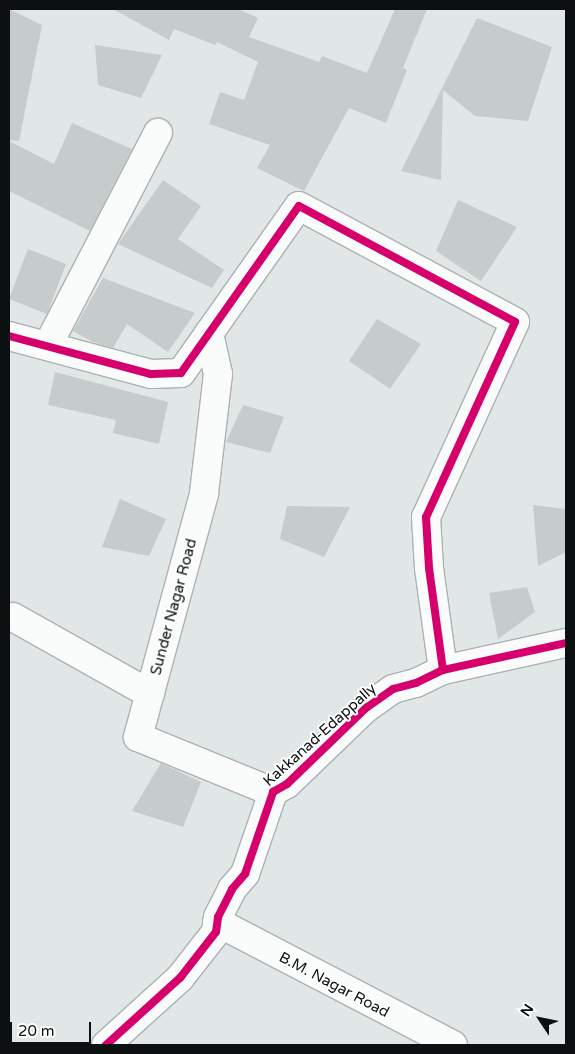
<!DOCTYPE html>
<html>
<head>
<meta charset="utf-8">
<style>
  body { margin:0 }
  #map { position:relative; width:575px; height:1054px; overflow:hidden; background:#e0e7e6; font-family:"Varela Round",sans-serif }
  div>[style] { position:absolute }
  .building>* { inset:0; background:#c6cccb }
  .roads { filter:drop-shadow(1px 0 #acb2b1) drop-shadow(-1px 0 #acb2b1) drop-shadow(0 1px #acb2b1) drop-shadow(0 -1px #acb2b1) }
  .minor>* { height:28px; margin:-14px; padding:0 14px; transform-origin:14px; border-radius:14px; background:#fafbfb }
  .cycleway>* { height:8px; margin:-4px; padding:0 4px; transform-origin:4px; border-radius:4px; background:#d6006c }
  span { translate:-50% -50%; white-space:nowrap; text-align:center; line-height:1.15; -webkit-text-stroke:4px #fff; paint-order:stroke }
  .street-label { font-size:15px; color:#0c1010 }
  .frame { position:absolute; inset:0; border:10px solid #0c1010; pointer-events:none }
  .north { position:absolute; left:515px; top:994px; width:50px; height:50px; -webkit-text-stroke:4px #fff; paint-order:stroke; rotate:304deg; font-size:14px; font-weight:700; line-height:20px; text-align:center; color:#0c1010 }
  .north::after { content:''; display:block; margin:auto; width:18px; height:22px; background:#0c1010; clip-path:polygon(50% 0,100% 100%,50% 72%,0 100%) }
  .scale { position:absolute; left:10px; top:1022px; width:81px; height:22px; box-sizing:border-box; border:2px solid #0c1010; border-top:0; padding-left:6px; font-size:15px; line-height:18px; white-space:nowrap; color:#0c1010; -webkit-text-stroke:4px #fff; paint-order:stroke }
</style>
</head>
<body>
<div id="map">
  <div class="building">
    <div style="clip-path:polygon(9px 9px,42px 25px,19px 141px,9px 140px)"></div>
    <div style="clip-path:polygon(113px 9px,238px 9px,258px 18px,249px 37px,319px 62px,322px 56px,367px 73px,395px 9px,427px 9px,403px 68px,407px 70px,386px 123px,349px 108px,304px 191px,257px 168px,270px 145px,209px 124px,220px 92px,244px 100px,258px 62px,217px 42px,215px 45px,174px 29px,169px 40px)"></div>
    <div style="clip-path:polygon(477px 18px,552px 47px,528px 121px,475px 116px,443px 90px,441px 180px,401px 171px)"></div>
    <div style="clip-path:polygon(95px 45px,162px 55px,141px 98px,98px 85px)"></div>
    <div style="clip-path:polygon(72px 123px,132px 149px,90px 231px,9px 191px,9px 141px,54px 164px)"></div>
    <div style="clip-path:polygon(163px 180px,201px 206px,178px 239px,224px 270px,212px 288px,118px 244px)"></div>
    <div style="clip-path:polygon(458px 200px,517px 227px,481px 281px,436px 251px)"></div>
    <div style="clip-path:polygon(28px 249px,66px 264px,47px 314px,9px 299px)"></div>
    <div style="clip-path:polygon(103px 278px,195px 313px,168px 352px,127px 324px,113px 348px,93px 342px,73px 331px)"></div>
    <div style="clip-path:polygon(377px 319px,421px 344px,390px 389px,349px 361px)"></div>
    <div style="clip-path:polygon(55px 372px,168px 402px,159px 444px,113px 433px,116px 420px,48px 405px)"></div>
    <div style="clip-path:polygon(243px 405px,284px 417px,270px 453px,226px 442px)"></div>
    <div style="clip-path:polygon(120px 499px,166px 519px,149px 556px,102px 547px)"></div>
    <div style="clip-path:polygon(533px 505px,566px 509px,566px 552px,538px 566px)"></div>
    <div style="clip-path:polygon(287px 506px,350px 507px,324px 557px,280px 539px)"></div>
    <div style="clip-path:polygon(527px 587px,535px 612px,498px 639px,489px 593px)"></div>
    <div style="clip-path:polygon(161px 763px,201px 782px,183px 827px,132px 811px)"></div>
  </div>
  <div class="roads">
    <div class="minor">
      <div style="left:209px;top:333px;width:42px;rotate:77.6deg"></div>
      <div style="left:218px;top:374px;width:121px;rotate:96.7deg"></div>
      <div style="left:204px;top:494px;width:252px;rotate:105.2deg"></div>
      <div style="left:138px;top:737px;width:146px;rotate:22.2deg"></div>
      <div style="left:9px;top:336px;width:147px;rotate:15deg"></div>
      <div style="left:151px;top:374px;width:30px;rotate:-2deg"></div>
      <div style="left:181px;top:373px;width:204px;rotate:-54.8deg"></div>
      <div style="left:299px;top:206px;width:245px;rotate:28.2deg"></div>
      <div style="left:515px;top:322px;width:214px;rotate:114.5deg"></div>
      <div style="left:426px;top:517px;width:51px;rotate:86.6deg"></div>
      <div style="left:429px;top:568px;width:103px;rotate:82.2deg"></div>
      <div style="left:48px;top:345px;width:239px;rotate:-62.6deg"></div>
      <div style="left:13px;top:617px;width:157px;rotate:29.3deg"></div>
      <div style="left:217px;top:922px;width:266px;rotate:27.5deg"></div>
      <div style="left:106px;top:1045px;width:100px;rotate:-42.2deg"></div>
      <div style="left:180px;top:978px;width:58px;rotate:-52deg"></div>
      <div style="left:216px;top:932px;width:15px;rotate:-82deg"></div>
      <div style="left:218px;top:917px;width:31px;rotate:-63deg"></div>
      <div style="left:232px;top:889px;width:20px;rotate:-49deg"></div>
      <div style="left:245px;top:874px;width:87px;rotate:-71.1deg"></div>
      <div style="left:273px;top:792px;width:16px;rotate:-30deg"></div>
      <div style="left:287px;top:784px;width:110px;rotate:-43.9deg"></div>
      <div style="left:366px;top:708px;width:33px;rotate:-35deg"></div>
      <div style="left:393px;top:689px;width:24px;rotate:-15deg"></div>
      <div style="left:416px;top:683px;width:30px;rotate:-26deg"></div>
      <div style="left:443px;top:670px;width:126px;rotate:-12.4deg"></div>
    </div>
  </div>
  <div class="cycleway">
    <div style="left:9px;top:336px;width:147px;rotate:15deg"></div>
    <div style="left:151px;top:374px;width:30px;rotate:-2deg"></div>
    <div style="left:181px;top:373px;width:204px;rotate:-54.8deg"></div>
    <div style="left:299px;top:206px;width:245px;rotate:28.2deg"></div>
    <div style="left:515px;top:322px;width:214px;rotate:114.5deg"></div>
    <div style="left:426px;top:517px;width:51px;rotate:86.6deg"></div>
    <div style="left:429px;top:568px;width:103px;rotate:82.2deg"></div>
    <div style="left:106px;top:1045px;width:100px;rotate:-42.2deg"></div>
    <div style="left:180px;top:978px;width:58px;rotate:-52deg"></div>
    <div style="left:216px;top:932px;width:15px;rotate:-82deg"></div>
    <div style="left:218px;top:917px;width:31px;rotate:-63deg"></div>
    <div style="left:232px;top:889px;width:20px;rotate:-49deg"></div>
    <div style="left:245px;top:874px;width:87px;rotate:-71.1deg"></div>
    <div style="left:273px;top:792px;width:16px;rotate:-30deg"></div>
    <div style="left:287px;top:784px;width:110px;rotate:-43.9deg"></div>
    <div style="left:366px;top:708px;width:33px;rotate:-35deg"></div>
    <div style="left:393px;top:689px;width:24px;rotate:-15deg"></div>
    <div style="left:416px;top:683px;width:30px;rotate:-26deg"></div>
    <div style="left:443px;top:670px;width:126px;rotate:-12.4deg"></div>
  </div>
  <div class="street-label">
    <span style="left:174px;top:607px;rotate:-75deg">Sunder Nagar Road</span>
    <span style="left:320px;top:735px;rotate:-42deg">Kakkanad-Edappally</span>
    <span style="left:334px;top:985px;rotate:28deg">B.M. Nagar Road</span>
  </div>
  <div class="frame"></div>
  <div class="north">N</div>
  <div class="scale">20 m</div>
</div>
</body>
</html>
